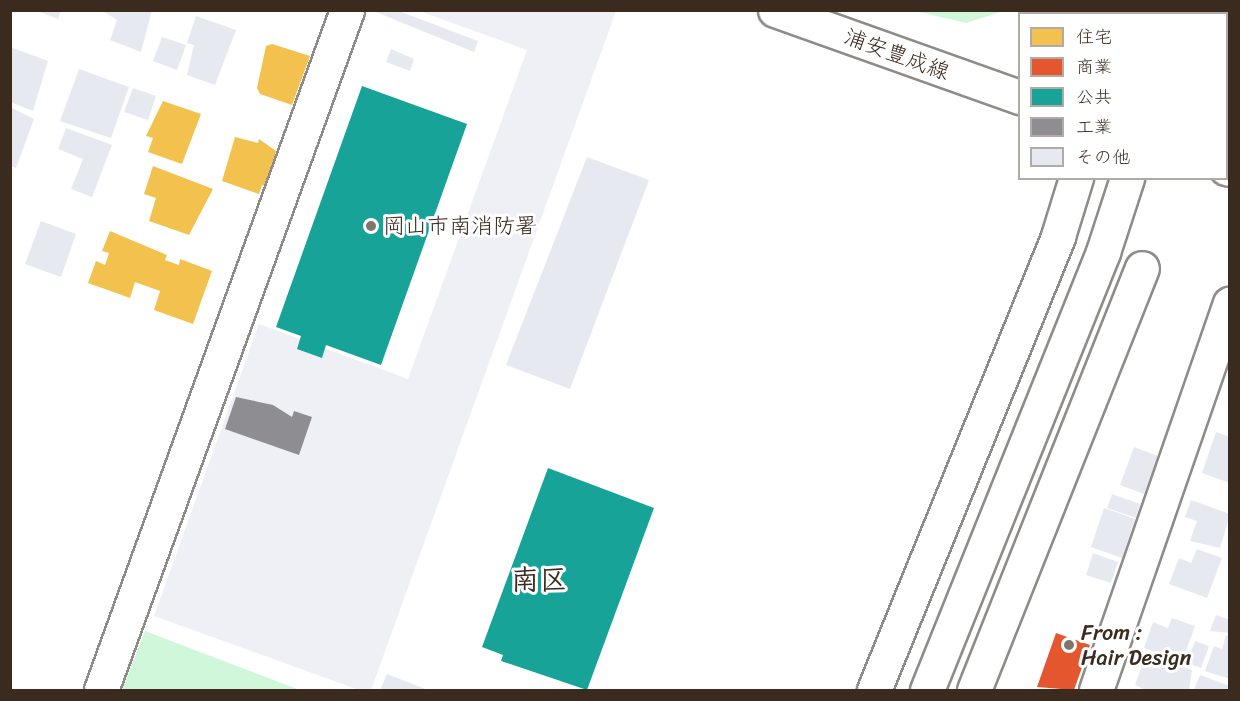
<!DOCTYPE html>
<html>
<head>
<meta charset="utf-8">
<style>
  body { margin:0 }
  #map { position:relative; width:1240px; height:701px; overflow:hidden; background:#fff; font-family:Sriracha,"Klee One",sans-serif }
  div>[style] { position:absolute }
  .built>* { inset:0; background:#eff0f5 }
  .green>* { inset:0; background:#d1f7db }
  .homes>* { inset:0; background:#f2c14e }
  .shops>* { inset:0; background:#e4572e }
  .public>* { inset:0; background:#17a398 }
  .industry>* { inset:0; background:#8d8d92 }
  .building>* { inset:0; background:#e7e9f0 }
  .roads { filter:drop-shadow(2px 0 #8e8b88) drop-shadow(-2px 0 #8e8b88) drop-shadow(0 2px #8e8b88) drop-shadow(0 -2px #8e8b88) }
  .minor>* { height:33px; margin:-16.5px; padding:0 16.5px; transform-origin:16.5px; border-radius:16.5px; background:#fff }
  .major>* { height:33px; margin:-16.5px; padding:0 16.5px; transform-origin:16.5px; border-radius:16.5px; background:#fff }
  .dots>* { width:16px; height:16px; translate:-50% -50%; box-sizing:border-box; border:3px solid #fff; border-radius:50% }
  span { translate:-50% -50%; white-space:nowrap; text-align:center; line-height:1.15; -webkit-text-stroke:6px #fff; paint-order:stroke }
  .street-label { font-size:22px; color:#3b2a1e }
  .poi-label { font-size:22px; color:#3b2a1e }
  .left { translate:0 -50%; text-align:left }
  .district-label { font-size:28px; color:#3b2a1e; font-weight:700 }
  .frame { position:absolute; inset:0; border:12px solid #3b2a1e; pointer-events:none }
  .legend { position:absolute; left:1018px; top:12px; width:210px; height:168px; box-sizing:border-box; background:#fff; border:2px solid #b1aaa5; margin:0; padding:8px 10px; list-style:none; font-size:18px; color:#3b2a1e }
  .legend li { display:flex; align-items:center; gap:12px; height:30px }
  .legend b { width:30px; border:2px solid #b1aaa5 }
</style>
</head>
<body>
<div id="map">
  <div class="built">
    <div style="clip-path:polygon(419px 11px,616px 11px,371px 690px,359px 690px,154px 616px,259px 324px,408px 379px,527px 50px)"></div>
  </div>
  <div class="green">
    <div style="clip-path:polygon(915px 11px,1004px 11px,966px 23px)"></div>
    <div style="clip-path:polygon(145px 631px,300px 690px,122px 690px)"></div>
  </div>
  <div class="homes">
    <div style="clip-path:polygon(272px 44px,310px 56px,292px 105px,260px 94px,257px 88px,266px 46px)"></div>
    <div style="clip-path:polygon(163px 101px,201px 114px,182px 164px,148px 152px,153px 138px,146px 136px)"></div>
    <div style="clip-path:polygon(235px 137px,258px 143px,259px 139px,276px 151px,268px 187px,262px 185px,259px 194px,222px 181px)"></div>
    <div style="clip-path:polygon(153px 166px,213px 189px,189px 235px,149px 221px,156px 198px,144px 194px)"></div>
    <div style="clip-path:polygon(110px 231px,167px 255px,165px 260px,179px 265px,180px 259px,212px 271px,193px 324px,154px 310px,160px 291px,135px 282px,130px 298px,88px 283px,96px 261px,105px 265px,109px 253px,102px 251px)"></div>
  </div>
  <div class="shops">
    <div style="clip-path:polygon(1056px 633px,1090px 645px,1074px 690px,1037px 687px)"></div>
  </div>
  <div class="public">
    <div style="clip-path:polygon(362px 86px,467px 124px,381px 365px,326px 345px,322px 358px,297px 349px,301px 336px,276px 327px)"></div>
    <div style="clip-path:polygon(548px 468px,654px 508px,587px 690px,501px 661px,503px 655px,482px 647px)"></div>
  </div>
  <div class="industry">
    <div style="clip-path:polygon(236px 397px,273px 405px,292px 417px,294px 411px,312px 417px,299px 455px,225px 429px)"></div>
  </div>
  <div class="building">
    <div style="clip-path:polygon(35px 10px,61px 10px,58px 19px)"></div>
    <div style="clip-path:polygon(101px 10px,152px 10px,141px 52px,110px 40px,117px 20px)"></div>
    <div style="clip-path:polygon(371px 10px,396px 10px,478px 41px,474px 52px)"></div>
    <div style="clip-path:polygon(196px 16px,236px 30px,215px 85px,187px 75px,194px 45px,187px 43px)"></div>
    <div style="clip-path:polygon(162px 37px,186px 45px,177px 70px,153px 61px)"></div>
    <div style="clip-path:polygon(10px 47px,48px 61px,33px 111px,10px 102px)"></div>
    <div style="clip-path:polygon(391px 49px,414px 59px,410px 71px,386px 62px)"></div>
    <div style="clip-path:polygon(79px 69px,129px 87px,111px 138px,60px 121px)"></div>
    <div style="clip-path:polygon(133px 88px,156px 96px,148px 120px,124px 112px)"></div>
    <div style="clip-path:polygon(10px 107px,34px 119px,16px 168px,10px 166px)"></div>
    <div style="clip-path:polygon(66px 128px,112px 145px,92px 197px,71px 189px,83px 159px,58px 149px)"></div>
    <div style="clip-path:polygon(587px 157px,649px 180px,570px 389px,506px 365px)"></div>
    <div style="clip-path:polygon(41px 221px,76px 234px,61px 277px,25px 264px)"></div>
    <div style="clip-path:polygon(1216px 432px,1230px 437px,1230px 483px,1202px 473px)"></div>
    <div style="clip-path:polygon(1134px 447px,1158px 456px,1144px 494px,1120px 485px)"></div>
    <div style="clip-path:polygon(1112px 494px,1140px 504px,1136px 518px,1107px 508px)"></div>
    <div style="clip-path:polygon(1191px 500px,1230px 514px,1220px 548px,1190px 541px,1197px 521px,1185px 517px)"></div>
    <div style="clip-path:polygon(1104px 508px,1135px 519px,1122px 558px,1091px 547px)"></div>
    <div style="clip-path:polygon(1197px 549px,1222px 558px,1207px 598px,1169px 584px,1179px 558px,1191px 563px)"></div>
    <div style="clip-path:polygon(1093px 553px,1118px 562px,1111px 583px,1086px 575px)"></div>
    <div style="clip-path:polygon(1216px 615px,1230px 620px,1230px 633px,1210px 631px)"></div>
    <div style="clip-path:polygon(1172px 618px,1195px 626px,1182px 662px,1144px 648px,1153px 622px,1168px 628px)"></div>
    <div style="clip-path:polygon(1226px 635px,1230px 637px,1230px 679px,1205px 671px,1214px 646px,1222px 649px)"></div>
    <div style="clip-path:polygon(1195px 641px,1209px 646px,1201px 668px,1187px 663px)"></div>
    <div style="clip-path:polygon(1146px 654px,1192px 670px,1189px 690px,1146px 690px,1135px 685px)"></div>
    <div style="clip-path:polygon(387px 674px,428px 690px,380px 690px)"></div>
    <div style="clip-path:polygon(1200px 675px,1230px 686px,1230px 690px,1194px 690px)"></div>
  </div>
  <div class="roads">
    <div class="minor">
      <div style="left:1129px;top:14px;width:4px;rotate:-76deg"></div>
      <div style="left:1181px;top:14px;width:4px;rotate:-76deg"></div>
      <div style="left:101px;top:690px;width:723px;rotate:-70.11deg"></div>
      <div style="left:874px;top:690px;width:490px;rotate:-67.9deg"></div>
      <div style="left:1058px;top:236px;width:61px;rotate:-72.8deg"></div>
      <div style="left:927px;top:690px;width:472px;rotate:-68.1deg"></div>
      <div style="left:1103px;top:252px;width:78px;rotate:-72deg"></div>
      <div style="left:974px;top:690px;width:454px;rotate:-68.3deg"></div>
      <div style="left:1096px;top:690px;width:409px;rotate:-70.9deg"></div>
    </div>
    <div class="major">
      <div style="left:775px;top:10px;width:260px;rotate:19.6deg"></div>
      <div style="left:1226px;top:168px;width:4px;rotate:14deg"></div>
    </div>
  </div>
  <div class="dots">
    <div style="left:371px;top:226px;background:#80756d"></div>
    <div style="left:1069px;top:645px;background:#80756d"></div>
  </div>
  <div class="street-label">
    <span style="left:897px;top:54px;rotate:20deg">浦安豊成線</span>
  </div>
  <div class="poi-label">
    <span class="left" style="left:383px;top:226px">岡山市南消防署</span>
    <span class="left" style="left:1081px;top:645px">From :<br>Hair Design</span>
  </div>
  <div class="district-label">
    <span style="left:539px;top:580px">南区</span>
  </div>
  <div class="frame"></div>
  <ul class="legend">
  <li><b style="height:16px;background:#f2c14e"></b>住宅</li>
  <li><b style="height:16px;background:#e4572e"></b>商業</li>
  <li><b style="height:16px;background:#17a398"></b>公共</li>
  <li><b style="height:16px;background:#8d8d92"></b>工業</li>
  <li><b style="height:16px;background:#e7e9f0"></b>その他</li>
  </ul>
</div>
</body>
</html>
